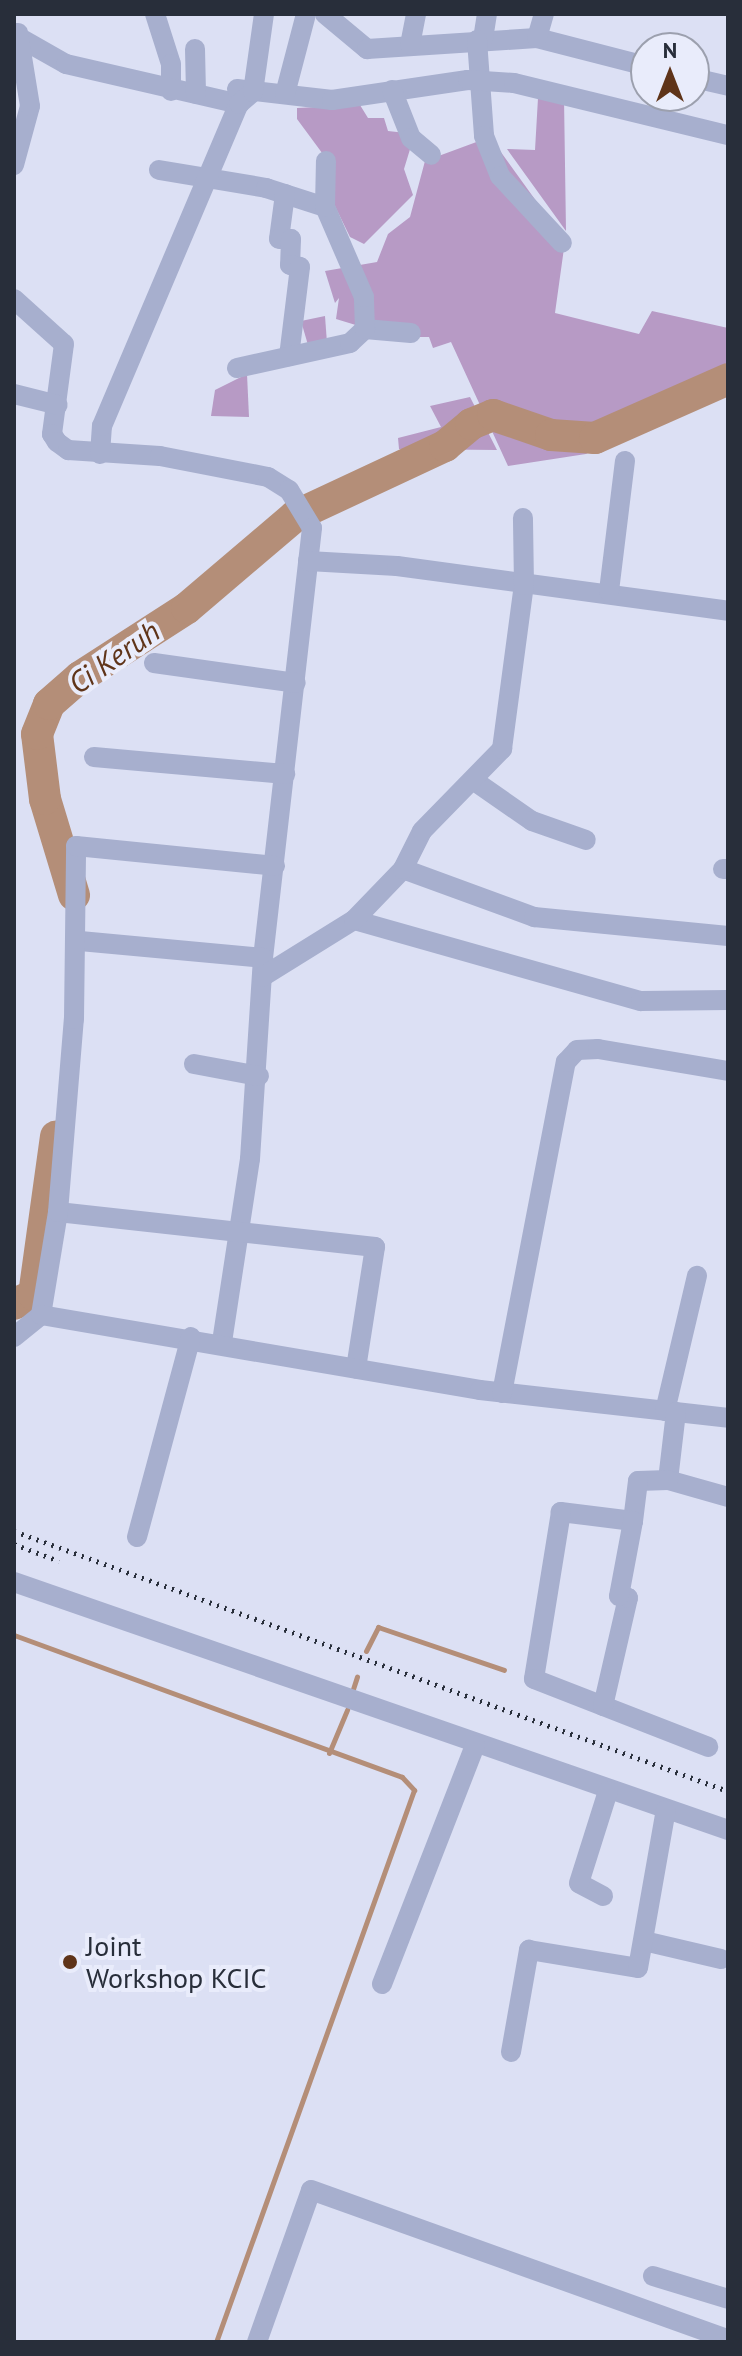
<!DOCTYPE html>
<html>
<head>
<meta charset="utf-8">
<style>
  body { margin:0 }
  #map { position:relative; width:742px; height:2356px; overflow:hidden; background:#dce0f4; font-family:"PT Sans",sans-serif }
  div>[style] { position:absolute }
  .green>* { inset:0; background:#b79ac5 }
  .stream>* { height:5px; margin:-2.5px; padding:0 2.5px; transform-origin:2.5px; border-radius:2.5px; background:#b48e78 }
  .river>* { height:32px; margin:-16px; padding:0 16px; transform-origin:16px; border-radius:16px; background:#b48e78 }
  .minor>* { height:20px; margin:-10px; padding:0 10px; transform-origin:10px; border-radius:10px; background:#a7afce }
  .rail>* { height:5px; margin-top:-2.5px; transform-origin:0; background:repeating-linear-gradient(90deg,#282e3a 0 2px,transparent 0 8px) }
  .dots>* { width:22px; height:22px; translate:-50% -50%; box-sizing:border-box; border:4px solid #e9ecfb; border-radius:50% }
  span { translate:-50% -50%; white-space:nowrap; text-align:center; line-height:1.15; -webkit-text-stroke:8px #e9ecfb; paint-order:stroke }
  .poi-label { font-size:28px; color:#282e3a }
  .left { translate:0 -50%; text-align:left }
  .water-label { font-size:30px; color:#5f3419; font-style:italic }
  .frame { position:absolute; inset:0; border:16px solid #282e3a; pointer-events:none }
  .north { position:absolute; left:630px; top:32px; width:80px; height:80px; box-sizing:border-box; background:#e9ecfb; border:2px solid #9ca0ae; border-radius:50%; rotate:0deg; font-size:22px; font-weight:700; line-height:32px; text-align:center; color:#282e3a }
  .north::after { content:''; display:block; margin:auto; width:28px; height:36px; background:#5f3419; clip-path:polygon(50% 0,100% 100%,50% 72%,0 100%) }
</style>
</head>
<body>
<div id="map">
  <div class="green">
    <div style="clip-path:polygon(538px 98px,564px 98px,566px 231px,507px 149px,535px 150px)"></div>
    <div style="clip-path:polygon(360px 105px,368px 118px,384px 118px,388px 131px,406px 133px,411px 146px,404px 169px,413px 195px,364px 244px,350px 237px,331px 198px,328px 161px,297px 119px,297px 108px)"></div>
    <div style="clip-path:polygon(490px 137px,565px 241px,555px 313px,639px 334px,652px 311px,728px 328px,728px 394px,629px 426px,586px 454px,508px 466px,451px 342px,433px 348px,429px 337px,364px 337px,359px 326px,336px 319px,339px 298px,335px 303px,325px 271px,377px 262px,388px 234px,410px 217px,425px 161px)"></div>
    <div style="clip-path:polygon(325px 316px,327px 343px,308px 345px,301px 321px)"></div>
    <div style="clip-path:polygon(247px 374px,249px 417px,211px 416px,215px 390px)"></div>
    <div style="clip-path:polygon(470px 397px,497px 450px,399px 449px,398px 438px,441px 427px,430px 406px)"></div>
  </div>
  <div class="stream">
    <div style="left:14px;top:1635px;width:413px;rotate:20.1deg"></div>
    <div style="left:402px;top:1777px;width:18px;rotate:47deg"></div>
    <div style="left:414px;top:1790px;width:586px;rotate:109.73deg"></div>
    <div style="left:366px;top:1651px;width:27px;rotate:-63deg"></div>
    <div style="left:378px;top:1627px;width:133px;rotate:18.8deg"></div>
    <div style="left:353px;top:1689px;width:13px;rotate:-72deg"></div>
    <div style="left:329px;top:1753px;width:47px;rotate:-67.3deg"></div>
  </div>
  <div class="river">
    <div style="left:74px;top:895px;width:100px;rotate:-106.8deg"></div>
    <div style="left:45px;top:799px;width:65px;rotate:-97deg"></div>
    <div style="left:37px;top:734px;width:32px;rotate:-68deg"></div>
    <div style="left:49px;top:704px;width:41px;rotate:-41.1deg"></div>
    <div style="left:80px;top:677px;width:127px;rotate:-32.8deg"></div>
    <div style="left:187px;top:608px;width:142px;rotate:-40.4deg"></div>
    <div style="left:295px;top:516px;width:166px;rotate:-25deg"></div>
    <div style="left:445px;top:446px;width:34px;rotate:-40deg"></div>
    <div style="left:471px;top:424px;width:24px;rotate:-22deg"></div>
    <div style="left:493px;top:415px;width:61px;rotate:19deg"></div>
    <div style="left:551px;top:435px;width:44px;rotate:3.9deg"></div>
    <div style="left:595px;top:438px;width:145px;rotate:-23.9deg"></div>
    <div style="left:14px;top:1304px;width:22px;rotate:-24deg"></div>
    <div style="left:34px;top:1295px;width:160px;rotate:-82.1deg"></div>
  </div>
  <div class="minor">
    <div style="left:155px;top:14px;width:52px;rotate:72.3deg"></div>
    <div style="left:171px;top:64px;width:27px;rotate:90deg"></div>
    <div style="left:325px;top:14px;width:55px;rotate:39.8deg"></div>
    <div style="left:367px;top:49px;width:170px;rotate:-3.7deg"></div>
    <div style="left:537px;top:38px;width:113px;rotate:14.4deg"></div>
    <div style="left:20px;top:38px;width:53px;rotate:29.5deg"></div>
    <div style="left:66px;top:64px;width:178px;rotate:13deg"></div>
    <div style="left:537px;top:38px;width:25px;rotate:-74deg"></div>
    <div style="left:483px;top:39px;width:25px;rotate:-81deg"></div>
    <div style="left:477px;top:40px;width:96px;rotate:85.8deg"></div>
    <div style="left:484px;top:136px;width:43px;rotate:68.2deg"></div>
    <div style="left:500px;top:176px;width:91px;rotate:47.2deg"></div>
    <div style="left:410px;top:45px;width:32px;rotate:-79deg"></div>
    <div style="left:195px;top:49px;width:45px;rotate:88.7deg"></div>
    <div style="left:694px;top:78px;width:35px;rotate:13deg"></div>
    <div style="left:237px;top:89px;width:96px;rotate:6.6deg"></div>
    <div style="left:332px;top:100px;width:137px;rotate:-8.4deg"></div>
    <div style="left:468px;top:80px;width:46px;rotate:3.7deg"></div>
    <div style="left:514px;top:83px;width:220px;rotate:13.7deg"></div>
    <div style="left:392px;top:90px;width:52px;rotate:68.4deg"></div>
    <div style="left:411px;top:138px;width:26px;rotate:40deg"></div>
    <div style="left:285px;top:94px;width:83px;rotate:-75.3deg"></div>
    <div style="left:14px;top:165px;width:61px;rotate:-74.8deg"></div>
    <div style="left:30px;top:106px;width:74px;rotate:-99.3deg"></div>
    <div style="left:159px;top:170px;width:109px;rotate:9.5deg"></div>
    <div style="left:266px;top:188px;width:62px;rotate:17.9deg"></div>
    <div style="left:285px;top:194px;width:45px;rotate:97.6deg"></div>
    <div style="left:279px;top:239px;width:12px"></div>
    <div style="left:291px;top:239px;width:26px;rotate:92deg"></div>
    <div style="left:290px;top:265px;width:10px;rotate:11deg"></div>
    <div style="left:300px;top:267px;width:90px;rotate:97deg"></div>
    <div style="left:14px;top:299px;width:67px;rotate:42deg"></div>
    <div style="left:64px;top:344px;width:91px;rotate:97.6deg"></div>
    <div style="left:52px;top:434px;width:9px;rotate:58deg"></div>
    <div style="left:57px;top:442px;width:14px;rotate:36deg"></div>
    <div style="left:68px;top:450px;width:92px;rotate:3.7deg"></div>
    <div style="left:160px;top:456px;width:110px;rotate:11deg"></div>
    <div style="left:268px;top:477px;width:25px;rotate:32deg"></div>
    <div style="left:289px;top:490px;width:44px;rotate:58.8deg"></div>
    <div style="left:312px;top:528px;width:433px;rotate:96.5deg"></div>
    <div style="left:263px;top:958px;width:201px;rotate:93.7deg"></div>
    <div style="left:250px;top:1159px;width:184px;rotate:98.7deg"></div>
    <div style="left:365px;top:329px;width:46px;rotate:5deg"></div>
    <div style="left:237px;top:368px;width:116px;rotate:-12.5deg"></div>
    <div style="left:350px;top:343px;width:21px;rotate:-43deg"></div>
    <div style="left:365px;top:329px;width:32px;rotate:-92deg"></div>
    <div style="left:364px;top:297px;width:98px;rotate:-113.4deg"></div>
    <div style="left:325px;top:207px;width:46px;rotate:-88.8deg"></div>
    <div style="left:14px;top:394px;width:45px;rotate:14deg"></div>
    <div style="left:100px;top:454px;width:28px;rotate:-86deg"></div>
    <div style="left:102px;top:426px;width:350px;rotate:-67deg"></div>
    <div style="left:239px;top:104px;width:18px;rotate:-41deg"></div>
    <div style="left:253px;top:92px;width:79px;rotate:-82deg"></div>
    <div style="left:308px;top:561px;width:89px;rotate:3.2deg"></div>
    <div style="left:397px;top:566px;width:334px;rotate:7.7deg"></div>
    <div style="left:609px;top:591px;width:131px;rotate:-83deg"></div>
    <div style="left:154px;top:663px;width:143px;rotate:8deg"></div>
    <div style="left:94px;top:757px;width:192px;rotate:5.1deg"></div>
    <div style="left:473px;top:780px;width:72px;rotate:34.8deg"></div>
    <div style="left:532px;top:821px;width:57px;rotate:19.4deg"></div>
    <div style="left:403px;top:869px;width:140px;rotate:20.1deg"></div>
    <div style="left:534px;top:917px;width:195px;rotate:5.6deg"></div>
    <div style="left:723px;top:869px;width:5px"></div>
    <div style="left:354px;top:920px;width:298px;rotate:15.8deg"></div>
    <div style="left:641px;top:1001px;width:87px;rotate:-0.7deg"></div>
    <div style="left:80px;top:941px;width:184px;rotate:5.3deg"></div>
    <div style="left:262px;top:977px;width:108px;rotate:-31.8deg"></div>
    <div style="left:354px;top:920px;width:71px;rotate:-46.1deg"></div>
    <div style="left:403px;top:869px;width:42px;rotate:-63.4deg"></div>
    <div style="left:422px;top:831px;width:115px;rotate:-45.7deg"></div>
    <div style="left:502px;top:749px;width:165px;rotate:-82.4deg"></div>
    <div style="left:524px;top:585px;width:67px;rotate:-90.9deg"></div>
    <div style="left:194px;top:1064px;width:66px;rotate:10.5deg"></div>
    <div style="left:58px;top:1212px;width:319px;rotate:6.3deg"></div>
    <div style="left:375px;top:1247px;width:123px;rotate:98.9deg"></div>
    <div style="left:41px;top:1315px;width:104px;rotate:-80.6deg"></div>
    <div style="left:58px;top:1212px;width:194px;rotate:-85.3deg"></div>
    <div style="left:74px;top:1019px;width:173px;rotate:-89.3deg"></div>
    <div style="left:76px;top:846px;width:200px;rotate:5.7deg"></div>
    <div style="left:14px;top:1337px;width:35px;rotate:-39deg"></div>
    <div style="left:41px;top:1315px;width:445px;rotate:9.7deg"></div>
    <div style="left:480px;top:1390px;width:250px;rotate:6.4deg"></div>
    <div style="left:502px;top:1393px;width:337px;rotate:-79.1deg"></div>
    <div style="left:566px;top:1062px;width:16px;rotate:-47deg"></div>
    <div style="left:577px;top:1050px;width:21px;rotate:-3deg"></div>
    <div style="left:598px;top:1049px;width:132px;rotate:9.6deg"></div>
    <div style="left:665px;top:1411px;width:139px;rotate:-76.7deg"></div>
    <div style="left:676px;top:1412px;width:68px;rotate:96.7deg"></div>
    <div style="left:668px;top:1480px;width:62px;rotate:15.8deg"></div>
    <div style="left:668px;top:1480px;width:30px;rotate:178deg"></div>
    <div style="left:638px;top:1481px;width:40px;rotate:97.1deg"></div>
    <div style="left:633px;top:1521px;width:73px;rotate:-172.9deg"></div>
    <div style="left:561px;top:1512px;width:169px;rotate:99.2deg"></div>
    <div style="left:534px;top:1679px;width:187px;rotate:21.3deg"></div>
    <div style="left:137px;top:1537px;width:207px;rotate:-74.9deg"></div>
    <div style="left:14px;top:1582px;width:756px;rotate:19.15deg"></div>
    <div style="left:603px;top:1706px;width:111px;rotate:-77deg"></div>
    <div style="left:628px;top:1598px;width:9px;rotate:-167deg"></div>
    <div style="left:619px;top:1596px;width:76px;rotate:-79.4deg"></div>
    <div style="left:603px;top:1896px;width:27px;rotate:-152deg"></div>
    <div style="left:579px;top:1883px;width:96px;rotate:-72.5deg"></div>
    <div style="left:644px;top:1941px;width:79px;rotate:13.2deg"></div>
    <div style="left:382px;top:1984px;width:256px;rotate:-68.7deg"></div>
    <div style="left:511px;top:2052px;width:104px;rotate:-80deg"></div>
    <div style="left:529px;top:1950px;width:110px;rotate:9.4deg"></div>
    <div style="left:638px;top:1968px;width:160px;rotate:-80deg"></div>
    <div style="left:653px;top:2276px;width:78px;rotate:17deg"></div>
    <div style="left:257px;top:2342px;width:161px;rotate:-70.4deg"></div>
    <div style="left:311px;top:2190px;width:443px;rotate:19.7deg"></div>
  </div>
  <div class="rail">
    <div style="left:14px;top:1531px;width:760px;rotate:20.01deg"></div>
    <div style="left:14px;top:1544px;width:48px;rotate:20.7deg"></div>
  </div>
  <div class="dots">
    <div style="left:70px;top:1962px;background:#5f3419"></div>
  </div>
  <div class="poi-label">
    <span class="left" style="left:86px;top:1962px">Joint<br>Workshop KCIC</span>
  </div>
  <div class="water-label">
    <span style="left:114px;top:657px;rotate:-35deg">Ci Keruh</span>
  </div>
  <div class="frame"></div>
  <div class="north">N</div>
</div>
</body>
</html>
